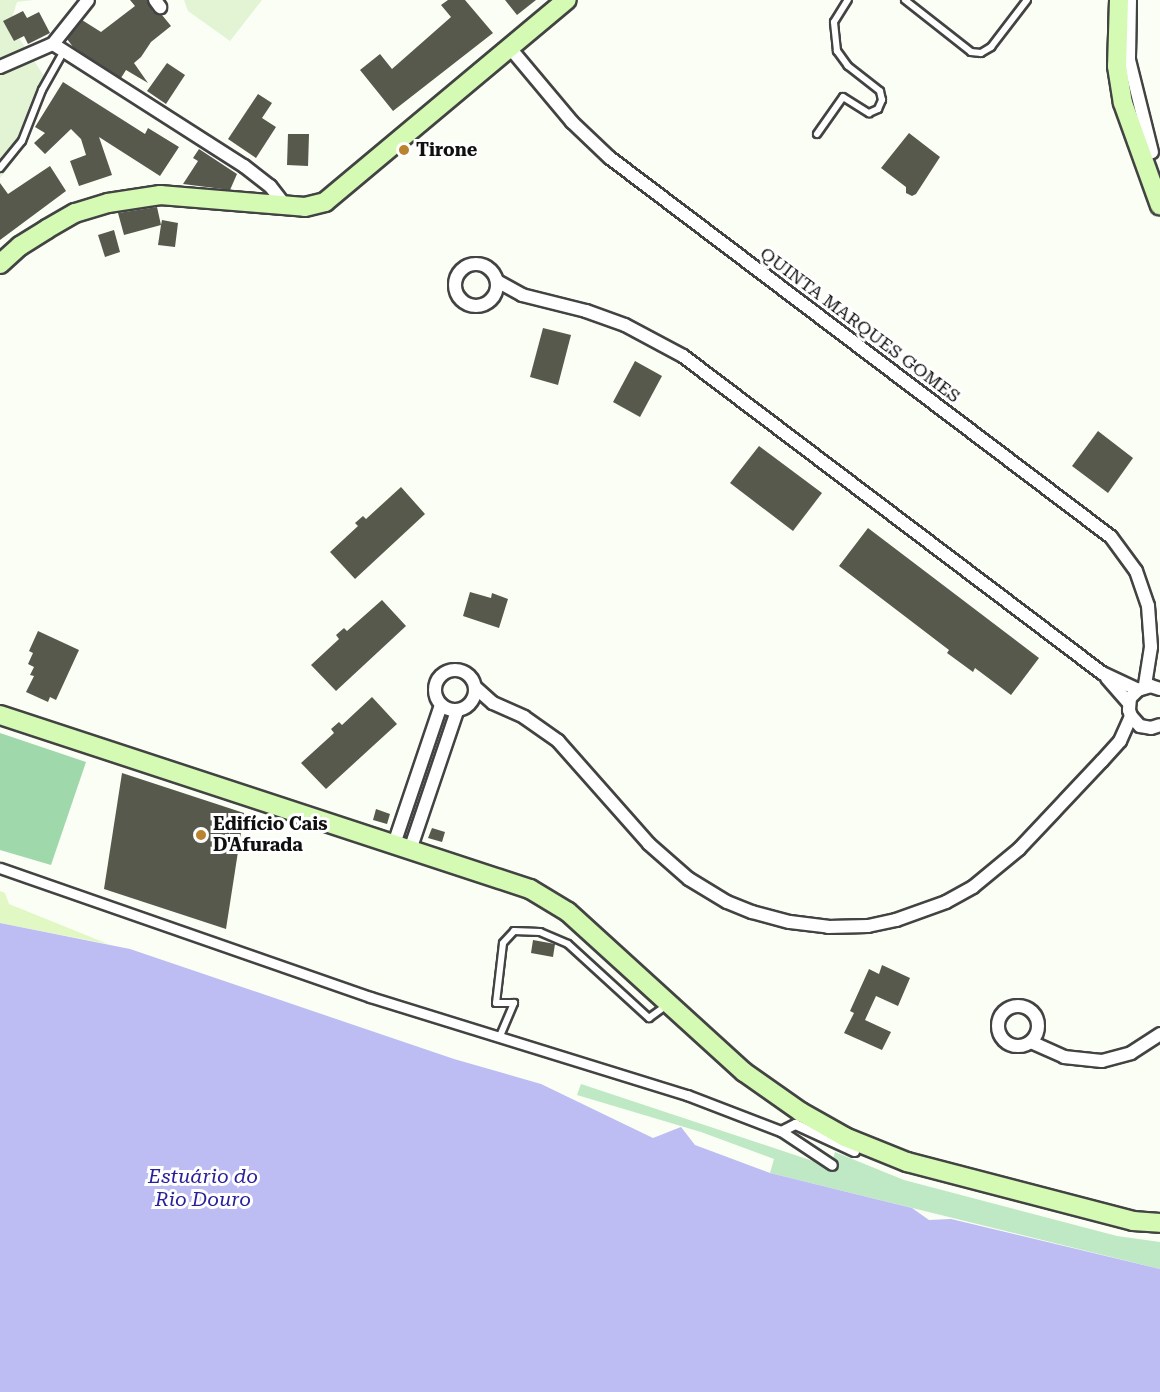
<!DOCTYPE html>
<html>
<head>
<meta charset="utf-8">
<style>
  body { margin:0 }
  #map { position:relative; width:1160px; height:1392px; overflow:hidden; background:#fafef5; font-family:"Roboto Serif",serif }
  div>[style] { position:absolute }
  .farmland>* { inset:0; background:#e3f4d5 }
  .green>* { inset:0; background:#bfe8c4 }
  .forest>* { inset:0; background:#9fd8aa }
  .sand>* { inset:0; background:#e1f7c4 }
  .water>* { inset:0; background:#bdbcf3 }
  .building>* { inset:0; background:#58594d }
  .roads { filter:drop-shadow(2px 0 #434343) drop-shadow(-2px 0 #434343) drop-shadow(0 2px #434343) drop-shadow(0 -2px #434343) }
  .service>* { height:6px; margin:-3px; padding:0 3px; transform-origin:3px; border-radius:3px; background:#fff }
  .pedestrian>* { height:9px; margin:-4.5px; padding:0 4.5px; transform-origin:4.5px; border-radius:4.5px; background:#fff }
  .minor>* { height:12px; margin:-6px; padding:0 6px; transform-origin:6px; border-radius:6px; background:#fff }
  .minor>.ring { margin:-6px; padding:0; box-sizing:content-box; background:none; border:12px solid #fff; border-radius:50% }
  .secondary>* { height:18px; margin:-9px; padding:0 9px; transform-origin:9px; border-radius:9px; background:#d4fab4 }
  .dots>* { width:16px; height:16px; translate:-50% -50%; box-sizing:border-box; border:3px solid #fff; border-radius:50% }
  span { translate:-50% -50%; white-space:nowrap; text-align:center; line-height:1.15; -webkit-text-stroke:6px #fff; paint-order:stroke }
  .poi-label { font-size:18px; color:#101010; font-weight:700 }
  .left { translate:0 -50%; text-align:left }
  .street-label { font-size:18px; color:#101010 }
  .water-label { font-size:20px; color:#2a209c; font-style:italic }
</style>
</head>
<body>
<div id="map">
  <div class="farmland">
    <div style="clip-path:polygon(0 0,33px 0,17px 2px,10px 24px,46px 79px,43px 97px,17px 156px,0 178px)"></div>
    <div style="clip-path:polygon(184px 0,262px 0,230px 41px,188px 11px)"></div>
  </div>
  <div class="green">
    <div style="clip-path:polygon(581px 1084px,831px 1167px,835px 1152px,904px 1180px,1117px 1236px,1160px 1242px,1160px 1269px,770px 1173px,774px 1159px,701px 1132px,577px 1095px)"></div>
  </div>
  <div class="forest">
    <div style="clip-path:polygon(0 733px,86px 762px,51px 865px,0 850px)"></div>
  </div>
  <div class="sand">
    <div style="clip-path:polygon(0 891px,5px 893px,9px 904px,108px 944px,0 923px)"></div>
  </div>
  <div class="water">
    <div style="clip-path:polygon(0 923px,130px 949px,454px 1059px,541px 1084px,653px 1138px,681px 1127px,695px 1145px,770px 1173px,912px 1208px,929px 1220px,951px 1219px,1160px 1269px,1160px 1392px,0 1392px)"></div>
  </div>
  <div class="building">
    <div style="clip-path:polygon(130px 0,147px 0,153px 12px,162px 15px,171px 26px,151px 42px,141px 57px,134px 63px,148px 83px,126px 70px,121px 78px,73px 47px,67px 39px,82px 20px,101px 32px,135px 6px)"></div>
    <div style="clip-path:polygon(448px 0,465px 0,493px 33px,393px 111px,360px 70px,380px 54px,392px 69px,451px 17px,441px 5px)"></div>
    <div style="clip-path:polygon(505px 0,536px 0,517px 15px)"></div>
    <div style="clip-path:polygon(23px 11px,27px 18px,39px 12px,50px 33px,28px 44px,24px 36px,14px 41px,3px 21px)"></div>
    <div style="clip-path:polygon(167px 63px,185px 75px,166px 104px,147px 91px)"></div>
    <div style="clip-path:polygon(63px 82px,145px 134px,148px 128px,179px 147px,160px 176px,99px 137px,112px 175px,79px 186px,70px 161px,86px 155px,81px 139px,71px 129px,45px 154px,34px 143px,45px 133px,35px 127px)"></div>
    <div style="clip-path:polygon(258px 94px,272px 103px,262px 118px,276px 127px,256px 158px,228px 139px)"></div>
    <div style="clip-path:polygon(909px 133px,940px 157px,916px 194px,912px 196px,906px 193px,906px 187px,881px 168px)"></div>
    <div style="clip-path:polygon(288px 134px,309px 134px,308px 166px,287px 165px)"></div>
    <div style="clip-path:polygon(199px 149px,237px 174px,230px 190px,183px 184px,198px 161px,193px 158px)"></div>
    <div style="clip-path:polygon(50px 166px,66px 191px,0 240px,0 183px,8px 194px)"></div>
    <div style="clip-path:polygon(157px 207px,161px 225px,162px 220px,178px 223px,175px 247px,158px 245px,161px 225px,124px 235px,118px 213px)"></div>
    <div style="clip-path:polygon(114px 230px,120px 252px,105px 257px,98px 235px)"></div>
    <div style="clip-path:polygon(543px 328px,571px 335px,558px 385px,530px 377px)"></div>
    <div style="clip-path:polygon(635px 361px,662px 376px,640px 417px,613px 402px)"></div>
    <div style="clip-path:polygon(1098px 431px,1133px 458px,1108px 493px,1072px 466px)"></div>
    <div style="clip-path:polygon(759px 446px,822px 493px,793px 531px,730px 483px)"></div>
    <div style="clip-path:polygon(401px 487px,425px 514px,355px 579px,330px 552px,358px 526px,355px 523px,363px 516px,366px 519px)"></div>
    <div style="clip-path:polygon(868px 528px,1039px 658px,1011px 695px,975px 668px,973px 672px,947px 653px,949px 650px,839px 566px)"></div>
    <div style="clip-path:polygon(470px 592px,491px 598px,492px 593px,508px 599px,499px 628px,463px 616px)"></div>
    <div style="clip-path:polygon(382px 600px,406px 626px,336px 691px,311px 665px,339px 639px,336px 635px,344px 628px,347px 631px)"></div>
    <div style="clip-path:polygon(38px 631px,79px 650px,56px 700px,50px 697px,48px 702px,26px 692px,34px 676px,30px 675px,34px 667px,28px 664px,33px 653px,29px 651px)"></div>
    <div style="clip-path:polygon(372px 697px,397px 724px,326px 789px,301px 763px,334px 733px,331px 729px,339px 722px,342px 725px)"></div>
    <div style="clip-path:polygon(122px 773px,244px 813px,226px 929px,104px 889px)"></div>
    <div style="clip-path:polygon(376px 809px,390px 814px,387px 824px,373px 820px)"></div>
    <div style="clip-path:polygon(432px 828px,445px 832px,442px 842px,428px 838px)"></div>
    <div style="clip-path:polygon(533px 940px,555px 944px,553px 957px,531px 953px)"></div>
    <div style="clip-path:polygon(882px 965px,910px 978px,898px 1006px,876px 996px,865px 1020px,891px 1032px,882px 1050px,844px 1033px,854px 1013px,850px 1011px,869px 969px,879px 974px)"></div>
  </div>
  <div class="roads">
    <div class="service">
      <div style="left:905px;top:0;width:84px;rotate:38.2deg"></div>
      <div style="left:971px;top:52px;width:10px;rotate:6deg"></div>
      <div style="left:981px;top:53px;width:12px;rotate:-31deg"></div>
      <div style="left:991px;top:47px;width:59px;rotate:-52.5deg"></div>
      <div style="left:817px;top:134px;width:45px;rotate:-54.9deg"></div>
      <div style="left:843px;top:97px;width:31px;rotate:32deg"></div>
      <div style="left:869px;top:113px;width:10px;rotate:-24deg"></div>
      <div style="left:878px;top:109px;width:10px;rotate:-66deg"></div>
      <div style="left:882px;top:100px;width:9px;rotate:-103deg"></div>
      <div style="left:880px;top:91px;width:41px;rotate:-142deg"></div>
      <div style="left:848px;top:66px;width:19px;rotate:-126deg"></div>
      <div style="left:837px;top:51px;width:29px;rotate:-96deg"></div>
      <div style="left:834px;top:22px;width:26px;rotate:-58deg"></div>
      <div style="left:0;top:168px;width:35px;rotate:-51deg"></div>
      <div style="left:22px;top:141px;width:55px;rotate:-68.6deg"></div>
      <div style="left:42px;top:90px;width:45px;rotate:-60.6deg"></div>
      <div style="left:500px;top:1036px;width:36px;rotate:-67deg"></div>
      <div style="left:514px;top:1003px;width:18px;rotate:180deg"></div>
      <div style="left:496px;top:1003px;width:60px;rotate:-83.3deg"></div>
      <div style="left:503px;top:943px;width:16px;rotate:-47deg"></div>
      <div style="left:514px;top:931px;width:26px;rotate:2deg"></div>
      <div style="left:540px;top:932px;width:30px;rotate:23deg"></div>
      <div style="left:568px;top:944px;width:110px;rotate:42.4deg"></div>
      <div style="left:649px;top:1018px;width:24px;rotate:-36deg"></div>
    </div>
    <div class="pedestrian">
      <div style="left:0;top:868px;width:392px;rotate:19.2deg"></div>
      <div style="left:370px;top:997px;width:332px;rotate:17.2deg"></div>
      <div style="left:687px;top:1095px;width:101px;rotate:21deg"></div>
      <div style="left:781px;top:1131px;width:16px;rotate:-27deg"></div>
      <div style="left:795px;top:1124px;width:65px;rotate:24.6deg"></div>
      <div style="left:781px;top:1131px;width:61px;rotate:33.7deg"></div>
    </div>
    <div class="minor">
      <div style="left:155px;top:0;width:9px;rotate:54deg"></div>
      <div style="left:1130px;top:0;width:60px;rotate:91deg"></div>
      <div style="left:1129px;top:60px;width:95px;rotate:76deg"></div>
      <div style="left:53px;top:44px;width:227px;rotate:32.6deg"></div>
      <div style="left:244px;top:166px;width:33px;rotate:38deg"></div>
      <div style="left:270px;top:186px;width:23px;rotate:52deg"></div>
      <div style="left:510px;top:48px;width:97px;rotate:50deg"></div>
      <div style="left:572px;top:122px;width:52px;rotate:43.5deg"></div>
      <div style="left:610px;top:158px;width:628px;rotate:37.11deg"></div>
      <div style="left:1111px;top:537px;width:42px;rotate:53.7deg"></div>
      <div style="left:1136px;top:571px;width:37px;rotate:71deg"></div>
      <div style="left:1148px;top:606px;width:41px;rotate:85.8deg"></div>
      <div style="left:1151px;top:647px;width:39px;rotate:99deg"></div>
      <div style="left:0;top:67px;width:58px;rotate:-23.5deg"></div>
      <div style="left:53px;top:44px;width:56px;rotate:-51.5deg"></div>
      <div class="ring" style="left:455px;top:264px;width:30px;height:30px"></div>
      <div style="left:497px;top:281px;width:29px;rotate:29deg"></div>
      <div style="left:522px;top:295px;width:66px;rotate:14deg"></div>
      <div style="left:586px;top:311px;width:41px;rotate:19.7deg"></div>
      <div style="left:625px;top:325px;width:66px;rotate:28.1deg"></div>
      <div style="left:683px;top:356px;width:525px;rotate:37.11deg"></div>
      <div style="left:1102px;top:673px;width:40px;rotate:25deg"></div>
      <div class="ring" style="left:435px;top:670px;width:28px;height:28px"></div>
      <div style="left:1107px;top:678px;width:33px;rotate:49deg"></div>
      <div style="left:475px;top:687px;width:24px;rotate:42deg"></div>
      <div style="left:493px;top:703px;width:34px;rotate:24deg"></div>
      <div style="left:524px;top:717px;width:42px;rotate:35.2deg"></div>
      <div style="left:558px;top:741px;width:137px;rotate:48.5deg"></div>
      <div style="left:649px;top:844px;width:53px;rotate:41.2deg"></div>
      <div style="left:689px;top:879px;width:44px;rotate:31.2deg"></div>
      <div style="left:727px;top:902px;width:27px;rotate:22deg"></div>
      <div style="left:752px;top:912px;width:39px;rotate:15deg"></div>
      <div style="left:790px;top:922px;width:38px;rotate:7deg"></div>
      <div style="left:828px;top:927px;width:40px;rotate:-1.4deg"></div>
      <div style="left:868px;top:926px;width:29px;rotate:-12deg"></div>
      <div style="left:896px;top:920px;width:53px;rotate:-19.8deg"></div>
      <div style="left:946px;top:902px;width:31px;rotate:-29deg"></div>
      <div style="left:973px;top:887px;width:60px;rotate:-39.6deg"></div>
      <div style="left:1019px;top:849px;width:121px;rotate:-46.7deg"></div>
      <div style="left:1102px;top:761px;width:27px;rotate:-48deg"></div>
      <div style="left:1120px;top:741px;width:27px;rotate:-66deg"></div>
      <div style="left:1160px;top:689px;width:9px;rotate:-162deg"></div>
      <div style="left:1151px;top:686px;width:14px;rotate:163deg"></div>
      <div style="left:1138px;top:690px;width:11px;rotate:135deg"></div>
      <div style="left:1130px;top:698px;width:12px;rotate:95deg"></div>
      <div style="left:1129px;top:710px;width:6px;rotate:72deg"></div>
      <div style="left:1131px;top:716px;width:13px;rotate:48deg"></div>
      <div style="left:1140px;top:726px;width:11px;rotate:10deg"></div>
      <div style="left:1151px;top:728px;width:9px;rotate:-18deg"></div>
      <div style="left:394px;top:844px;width:147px;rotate:-71.3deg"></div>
      <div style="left:410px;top:850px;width:147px;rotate:-71.3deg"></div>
      <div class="ring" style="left:998px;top:1006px;width:28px;height:28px"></div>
      <div style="left:1031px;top:1042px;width:36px;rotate:24deg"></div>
      <div style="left:1064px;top:1057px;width:38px;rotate:6deg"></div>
      <div style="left:1102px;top:1061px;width:30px;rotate:-15deg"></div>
      <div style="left:1131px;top:1053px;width:35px;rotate:-33deg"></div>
    </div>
    <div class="secondary">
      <div style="left:1119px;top:0;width:66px;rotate:91.7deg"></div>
      <div style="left:1117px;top:66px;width:37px;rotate:81deg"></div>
      <div style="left:1123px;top:103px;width:109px;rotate:70.2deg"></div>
      <div style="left:0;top:264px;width:27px;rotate:-42deg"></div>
      <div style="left:20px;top:246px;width:32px;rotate:-32deg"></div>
      <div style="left:47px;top:229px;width:32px;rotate:-30deg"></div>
      <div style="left:75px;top:213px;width:34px;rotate:-17deg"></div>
      <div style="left:108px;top:203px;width:53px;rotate:-8.7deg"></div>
      <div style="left:160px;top:195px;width:145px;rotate:4.7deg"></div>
      <div style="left:305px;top:207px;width:21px;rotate:-14deg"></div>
      <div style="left:325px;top:202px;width:315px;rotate:-39.9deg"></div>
      <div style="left:0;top:715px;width:558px;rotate:18.18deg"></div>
      <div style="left:530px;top:889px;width:44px;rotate:31.2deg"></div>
      <div style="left:568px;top:912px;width:238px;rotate:42.3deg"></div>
      <div style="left:744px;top:1072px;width:70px;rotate:35.1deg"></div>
      <div style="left:801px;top:1112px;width:51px;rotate:29.6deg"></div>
      <div style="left:845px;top:1137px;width:67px;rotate:22deg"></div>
      <div style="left:907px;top:1162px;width:234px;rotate:14.6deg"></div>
      <div style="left:1133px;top:1221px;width:27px;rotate:4deg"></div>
    </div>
  </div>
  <div class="dots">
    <div style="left:404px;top:150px;background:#ba832f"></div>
    <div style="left:201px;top:835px;background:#ba832f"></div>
  </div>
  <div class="poi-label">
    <span class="left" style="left:416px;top:150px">Tirone</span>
    <span class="left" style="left:213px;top:835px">Edifício Cais<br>D'Afurada</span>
  </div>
  <div class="street-label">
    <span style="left:860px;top:325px;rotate:37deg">QUINTA MARQUES GOMES</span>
  </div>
  <div class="water-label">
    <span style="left:203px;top:1188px">Estuário do<br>Rio Douro</span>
  </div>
</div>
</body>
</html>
